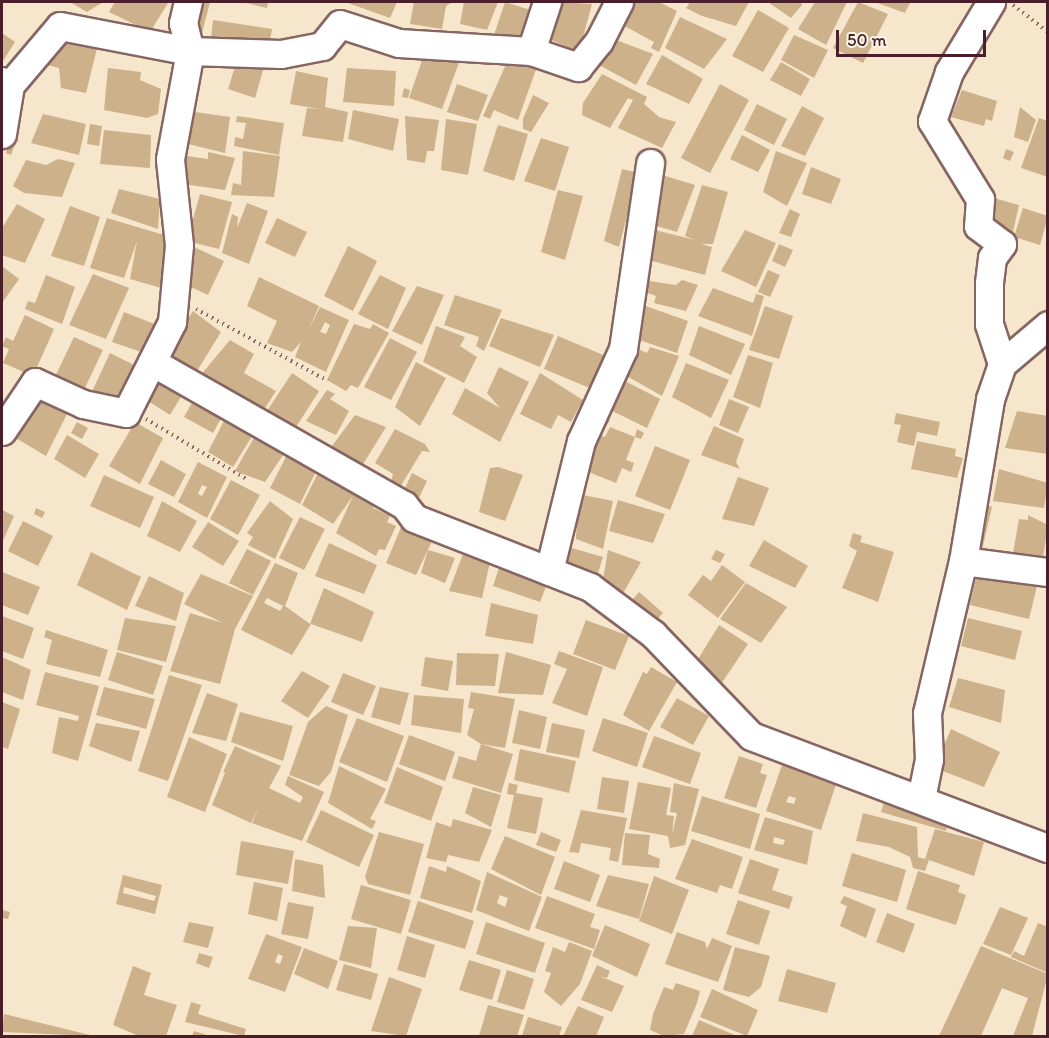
<!DOCTYPE html>
<html>
<head>
<meta charset="utf-8">
<style>
  body { margin:0 }
  #map { position:relative; width:1049px; height:1038px; overflow:hidden; background:#f5e6cc; font-family:Itim,sans-serif }
  div>[style] { position:absolute }
  .building>* { inset:0; background:#cdb18b }
  .path>* { height:4px; margin-top:-2px; transform-origin:0; background:repeating-linear-gradient(90deg,#866563 0 1.5px,transparent 0 6px) }
  .roads { filter:drop-shadow(2px 0 #866563) drop-shadow(-2px 0 #866563) drop-shadow(0 2px #866563) drop-shadow(0 -2px #866563) }
  .minor>* { height:27px; margin:-13.5px; padding:0 13.5px; transform-origin:13.5px; border-radius:13.5px; background:#fff }
  span { translate:-50% -50%; white-space:nowrap; text-align:center; line-height:1.15; -webkit-text-stroke:4.5px #fcf5e5; paint-order:stroke }
  .frame { position:absolute; inset:0; border:3px solid #4a1f2b; pointer-events:none }
  .scale { position:absolute; left:836px; top:30px; width:150px; height:27px; box-sizing:border-box; border:3px solid #4a1f2b; border-top:0; padding-left:8px; font-size:18px; line-height:21px; white-space:nowrap; color:#4a1f2b; -webkit-text-stroke:4px #fcf5e5; paint-order:stroke }
</style>
</head>
<body>
<div id="map">
  <div class="building">
    <div style="clip-path:polygon(70px 2px,103px 2px,87px 12px)"></div>
    <div style="clip-path:polygon(115px 2px,165px 2px,168px 3px,150px 32px,109px 12px)"></div>
    <div style="clip-path:polygon(193px 2px,210px 2px,202px 33px,187px 29px)"></div>
    <div style="clip-path:polygon(242px 2px,268px 2px,267px 8px)"></div>
    <div style="clip-path:polygon(345px 2px,397px 2px,390px 18px)"></div>
    <div style="clip-path:polygon(414px 2px,453px 2px,446px 6px,442px 29px,410px 24px)"></div>
    <div style="clip-path:polygon(464px 2px,498px 2px,487px 30px,460px 24px)"></div>
    <div style="clip-path:polygon(505px 2px,537px 12px,526px 46px,494px 35px)"></div>
    <div style="clip-path:polygon(558px 2px,592px 4px,579px 52px,549px 39px)"></div>
    <div style="clip-path:polygon(624px 2px,659px 2px,677px 11px,659px 52px,651px 48px,654px 42px,619px 23px)"></div>
    <div style="clip-path:polygon(690px 2px,749px 2px,736px 26px,702px 16px,686px 8px)"></div>
    <div style="clip-path:polygon(768px 2px,801px 2px,802px 5px,791px 18px)"></div>
    <div style="clip-path:polygon(815px 2px,847px 2px,826px 45px,798px 29px)"></div>
    <div style="clip-path:polygon(858px 2px,888px 14px,863px 63px,833px 48px)"></div>
    <div style="clip-path:polygon(875px 2px,909px 2px,910px 3px,905px 13px)"></div>
    <div style="clip-path:polygon(758px 10px,789px 28px,763px 72px,732px 56px)"></div>
    <div style="clip-path:polygon(680px 17px,727px 39px,704px 69px,665px 48px)"></div>
    <div style="clip-path:polygon(213px 20px,272px 29px,269px 46px,211px 39px)"></div>
    <div style="clip-path:polygon(2px 33px,15px 42px,3px 61px,2px 60px)"></div>
    <div style="clip-path:polygon(73px 34px,99px 40px,86px 93px,61px 88px,59px 68px,47px 65px,54px 40px,70px 44px)"></div>
    <div style="clip-path:polygon(794px 35px,828px 50px,814px 78px,781px 60px)"></div>
    <div style="clip-path:polygon(611px 38px,653px 54px,636px 85px,597px 64px)"></div>
    <div style="clip-path:polygon(426px 49px,460px 60px,442px 109px,409px 98px)"></div>
    <div style="clip-path:polygon(511px 53px,538px 64px,518px 120px,494px 110px,490px 119px,483px 116px)"></div>
    <div style="clip-path:polygon(662px 55px,703px 79px,689px 104px,646px 84px)"></div>
    <div style="clip-path:polygon(237px 60px,264px 67px,255px 98px,228px 89px)"></div>
    <div style="clip-path:polygon(781px 62px,810px 79px,801px 96px,770px 80px)"></div>
    <div style="clip-path:polygon(108px 68px,141px 72px,140px 80px,161px 89px,158px 114px,147px 118px,104px 110px)"></div>
    <div style="clip-path:polygon(347px 68px,396px 71px,394px 106px,343px 102px)"></div>
    <div style="clip-path:polygon(296px 71px,328px 78px,325px 107px,348px 112px,343px 142px,302px 136px,307px 108px,319px 109px,290px 104px)"></div>
    <div style="clip-path:polygon(602px 74px,647px 97px,644px 104px,659px 117px,676px 122px,662px 148px,618px 128px,633px 100px,628px 98px,610px 128px,582px 115px,583px 103px)"></div>
    <div style="clip-path:polygon(457px 84px,488px 95px,478px 121px,447px 112px)"></div>
    <div style="clip-path:polygon(720px 84px,749px 100px,710px 173px,681px 158px)"></div>
    <div style="clip-path:polygon(404px 88px,410px 90px,408px 98px,402px 97px)"></div>
    <div style="clip-path:polygon(962px 90px,997px 101px,992px 121px,986px 119px,984px 126px,951px 117px)"></div>
    <div style="clip-path:polygon(533px 95px,549px 103px,531px 132px,523px 129px,523px 119px)"></div>
    <div style="clip-path:polygon(757px 104px,787px 119px,774px 145px,744px 130px)"></div>
    <div style="clip-path:polygon(802px 106px,824px 118px,805px 156px,781px 146px)"></div>
    <div style="clip-path:polygon(1020px 107px,1036px 120px,1028px 142px,1014px 137px)"></div>
    <div style="clip-path:polygon(353px 110px,399px 119px,393px 151px,348px 139px)"></div>
    <div style="clip-path:polygon(188px 111px,230px 117px,225px 153px,184px 143px)"></div>
    <div style="clip-path:polygon(43px 114px,86px 124px,79px 155px,31px 143px)"></div>
    <div style="clip-path:polygon(237px 116px,284px 123px,279px 155px,234px 146px,235px 137px,243px 139px,246px 123px,236px 122px)"></div>
    <div style="clip-path:polygon(405px 116px,439px 120px,434px 151px,427px 151px,425px 163px,407px 160px)"></div>
    <div style="clip-path:polygon(1039px 118px,1048px 121px,1048px 177px,1021px 168px)"></div>
    <div style="clip-path:polygon(446px 119px,477px 124px,468px 175px,441px 170px)"></div>
    <div style="clip-path:polygon(90px 124px,102px 126px,99px 146px,87px 144px)"></div>
    <div style="clip-path:polygon(498px 125px,528px 134px,514px 181px,483px 171px)"></div>
    <div style="clip-path:polygon(104px 130px,151px 135px,150px 168px,100px 164px)"></div>
    <div style="clip-path:polygon(742px 135px,770px 150px,758px 172px,730px 159px)"></div>
    <div style="clip-path:polygon(541px 138px,569px 147px,555px 191px,524px 181px)"></div>
    <div style="clip-path:polygon(11px 141px,15px 143px,11px 155px,6px 153px)"></div>
    <div style="clip-path:polygon(1006px 149px,1014px 152px,1010px 161px,1003px 158px)"></div>
    <div style="clip-path:polygon(243px 151px,280px 156px,274px 197px,231px 195px,233px 183px,241px 185px)"></div>
    <div style="clip-path:polygon(776px 151px,807px 163px,787px 206px,763px 192px)"></div>
    <div style="clip-path:polygon(208px 152px,235px 158px,225px 190px,183px 184px,187px 156px,208px 159px)"></div>
    <div style="clip-path:polygon(58px 159px,75px 163px,62px 197px,24px 193px,13px 186px,26px 160px,46px 165px)"></div>
    <div style="clip-path:polygon(811px 167px,841px 179px,831px 204px,802px 194px)"></div>
    <div style="clip-path:polygon(622px 169px,638px 173px,619px 247px,604px 241px)"></div>
    <div style="clip-path:polygon(659px 174px,695px 185px,677px 232px,646px 223px)"></div>
    <div style="clip-path:polygon(702px 185px,728px 192px,713px 244px,701px 244px,712px 247px,705px 275px,648px 260px,655px 230px,695px 240px,685px 236px)"></div>
    <div style="clip-path:polygon(119px 189px,160px 199px,158px 229px,111px 213px)"></div>
    <div style="clip-path:polygon(558px 190px,583px 196px,565px 260px,541px 252px)"></div>
    <div style="clip-path:polygon(200px 194px,232px 202px,219px 249px,187px 241px)"></div>
    <div style="clip-path:polygon(990px 197px,1019px 205px,1013px 232px,983px 224px)"></div>
    <div style="clip-path:polygon(247px 203px,268px 211px,249px 264px,222px 253px,232px 214px,238px 217px,237px 228px)"></div>
    <div style="clip-path:polygon(17px 204px,45px 219px,25px 263px,2px 255px,2px 228px)"></div>
    <div style="clip-path:polygon(70px 206px,100px 217px,84px 266px,51px 256px)"></div>
    <div style="clip-path:polygon(1023px 208px,1048px 216px,1040px 245px,1014px 237px)"></div>
    <div style="clip-path:polygon(790px 209px,800px 214px,791px 237px,779px 233px)"></div>
    <div style="clip-path:polygon(107px 218px,174px 238px,161px 288px,130px 279px,137px 241px,124px 278px,90px 268px)"></div>
    <div style="clip-path:polygon(277px 218px,307px 232px,295px 257px,265px 243px)"></div>
    <div style="clip-path:polygon(745px 230px,776px 243px,756px 287px,721px 271px)"></div>
    <div style="clip-path:polygon(779px 244px,793px 250px,785px 267px,772px 261px)"></div>
    <div style="clip-path:polygon(192px 246px,224px 261px,208px 295px,182px 283px)"></div>
    <div style="clip-path:polygon(348px 246px,377px 261px,353px 311px,324px 296px)"></div>
    <div style="clip-path:polygon(2px 266px,19px 279px,2px 303px)"></div>
    <div style="clip-path:polygon(768px 270px,780px 275px,770px 297px,758px 292px)"></div>
    <div style="clip-path:polygon(93px 274px,129px 288px,106px 339px,69px 325px)"></div>
    <div style="clip-path:polygon(46px 275px,75px 287px,62px 324px,25px 309px,28px 301px,35px 303px)"></div>
    <div style="clip-path:polygon(380px 275px,406px 288px,388px 329px,358px 314px)"></div>
    <div style="clip-path:polygon(evenodd,259px 277px,319px 306px,308px 331px,320px 307px,349px 320px,326px 372px,295px 357px,301px 342px,292px 352px,267px 343px,277px 321px,247px 306px,259px 277px,325px 322px,330px 325px,326px 334px,320px 332px,325px 322px)"></div>
    <div style="clip-path:polygon(682px 280px,698px 285px,686px 311px,654px 303px,656px 296px,645px 292px,649px 281px,676px 285px)"></div>
    <div style="clip-path:polygon(417px 286px,444px 295px,422px 345px,392px 331px)"></div>
    <div style="clip-path:polygon(713px 288px,753px 303px,756px 294px,764px 296px,752px 336px,698px 316px)"></div>
    <div style="clip-path:polygon(455px 295px,502px 310px,484px 351px,476px 346px,479px 337px,444px 325px)"></div>
    <div style="clip-path:polygon(640px 304px,688px 321px,677px 353px,628px 336px)"></div>
    <div style="clip-path:polygon(765px 306px,793px 316px,779px 359px,749px 350px)"></div>
    <div style="clip-path:polygon(193px 311px,221px 332px,194px 376px,162px 359px)"></div>
    <div style="clip-path:polygon(124px 312px,162px 327px,150px 355px,112px 342px)"></div>
    <div style="clip-path:polygon(25px 315px,54px 329px,33px 376px,3px 363px,9px 349px,2px 346px,6px 337px,13px 341px)"></div>
    <div style="clip-path:polygon(501px 318px,554px 335px,540px 367px,489px 346px)"></div>
    <div style="clip-path:polygon(354px 324px,370px 329px,373px 324px,389px 333px,358px 388px,351px 385px,346px 391px,327px 380px)"></div>
    <div style="clip-path:polygon(436px 326px,465px 337px,460px 346px,477px 357px,464px 383px,423px 362px)"></div>
    <div style="clip-path:polygon(699px 326px,745px 344px,731px 375px,689px 355px)"></div>
    <div style="clip-path:polygon(558px 336px,608px 357px,592px 389px,544px 369px)"></div>
    <div style="clip-path:polygon(74px 337px,103px 350px,81px 396px,52px 383px)"></div>
    <div style="clip-path:polygon(390px 338px,417px 352px,391px 400px,364px 387px)"></div>
    <div style="clip-path:polygon(230px 340px,254px 354px,244px 373px,276px 391px,260px 416px,199px 377px)"></div>
    <div style="clip-path:polygon(650px 347px,679px 356px,662px 396px,625px 375px,636px 348px,647px 353px)"></div>
    <div style="clip-path:polygon(110px 353px,136px 366px,119px 402px,89px 398px)"></div>
    <div style="clip-path:polygon(748px 355px,773px 363px,760px 408px,733px 397px)"></div>
    <div style="clip-path:polygon(416px 362px,446px 378px,420px 426px,395px 407px)"></div>
    <div style="clip-path:polygon(686px 363px,729px 380px,711px 418px,672px 397px)"></div>
    <div style="clip-path:polygon(499px 367px,529px 382px,500px 442px,452px 414px,465px 388px,500px 408px,487px 393px)"></div>
    <div style="clip-path:polygon(155px 370px,187px 387px,170px 415px,140px 396px)"></div>
    <div style="clip-path:polygon(292px 373px,319px 391px,291px 435px,263px 417px)"></div>
    <div style="clip-path:polygon(540px 373px,583px 400px,571px 422px,558px 415px,551px 429px,520px 414px)"></div>
    <div style="clip-path:polygon(615px 376px,660px 399px,647px 428px,600px 405px)"></div>
    <div style="clip-path:polygon(327px 390px,335px 394px,330px 399px,349px 411px,336px 435px,306px 421px)"></div>
    <div style="clip-path:polygon(41px 393px,69px 410px,46px 456px,14px 437px,29px 410px,35px 413px)"></div>
    <div style="clip-path:polygon(197px 394px,226px 409px,213px 433px,184px 417px)"></div>
    <div style="clip-path:polygon(729px 399px,749px 407px,738px 433px,719px 425px)"></div>
    <div style="clip-path:polygon(229px 411px,257px 428px,233px 467px,208px 452px)"></div>
    <div style="clip-path:polygon(1017px 411px,1048px 416px,1048px 454px,1005px 448px)"></div>
    <div style="clip-path:polygon(896px 413px,940px 422px,937px 436px,917px 432px,914px 446px,897px 442px,901px 425px,894px 424px)"></div>
    <div style="clip-path:polygon(597px 414px,610px 420px,600px 435px,605px 437px,610px 427px,635px 437px,626px 460px,634px 463px,631px 472px,622px 468px,616px 483px,586px 471px,597px 445px,593px 452px,581px 446px)"></div>
    <div style="clip-path:polygon(355px 415px,386px 427px,357px 474px,326px 454px)"></div>
    <div style="clip-path:polygon(77px 422px,88px 428px,82px 439px,71px 433px)"></div>
    <div style="clip-path:polygon(135px 422px,163px 438px,140px 484px,109px 466px)"></div>
    <div style="clip-path:polygon(714px 426px,744px 439px,736px 462px,740px 469px,701px 455px)"></div>
    <div style="clip-path:polygon(259px 429px,289px 446px,265px 482px,235px 471px)"></div>
    <div style="clip-path:polygon(395px 429px,425px 444px,430px 452px,422px 451px,400px 487px,391px 482px,393px 474px,375px 463px)"></div>
    <div style="clip-path:polygon(637px 429px,644px 433px,641px 439px,635px 437px)"></div>
    <div style="clip-path:polygon(67px 435px,99px 454px,85px 478px,54px 459px)"></div>
    <div style="clip-path:polygon(917px 441px,956px 449px,955px 456px,963px 458px,957px 478px,911px 469px)"></div>
    <div style="clip-path:polygon(655px 446px,690px 460px,670px 510px,635px 496px)"></div>
    <div style="clip-path:polygon(291px 447px,320px 463px,300px 504px,270px 488px)"></div>
    <div style="clip-path:polygon(161px 460px,186px 474px,174px 497px,148px 484px)"></div>
    <div style="clip-path:polygon(evenodd,198px 462px,227px 477px,207px 518px,178px 502px,198px 462px,202px 485px,207px 487px,202px 496px,198px 494px,202px 485px)"></div>
    <div style="clip-path:polygon(322px 465px,377px 498px,373px 508px,390px 516px,387px 522px,396px 526px,385px 550px,379px 549px,376px 556px,336px 533px,353px 496px,333px 524px,302px 505px)"></div>
    <div style="clip-path:polygon(498px 467px,523px 475px,505px 521px,479px 512px,490px 468px)"></div>
    <div style="clip-path:polygon(999px 469px,1048px 483px,1044px 508px,993px 501px)"></div>
    <div style="clip-path:polygon(412px 473px,427px 481px,415px 506px,401px 497px)"></div>
    <div style="clip-path:polygon(104px 475px,154px 497px,140px 528px,90px 506px)"></div>
    <div style="clip-path:polygon(738px 477px,769px 488px,754px 526px,722px 519px)"></div>
    <div style="clip-path:polygon(231px 480px,260px 495px,238px 535px,210px 519px)"></div>
    <div style="clip-path:polygon(578px 494px,613px 501px,603px 549px,576px 539px)"></div>
    <div style="clip-path:polygon(618px 500px,665px 514px,653px 543px,609px 531px)"></div>
    <div style="clip-path:polygon(162px 501px,197px 521px,180px 552px,147px 536px)"></div>
    <div style="clip-path:polygon(270px 501px,293px 519px,275px 559px,248px 545px,253px 537px,247px 533px)"></div>
    <div style="clip-path:polygon(978px 503px,992px 507px,982px 550px,976px 549px)"></div>
    <div style="clip-path:polygon(36px 508px,45px 512px,42px 518px,34px 514px)"></div>
    <div style="clip-path:polygon(2px 510px,14px 516px,2px 543px)"></div>
    <div style="clip-path:polygon(1028px 515px,1048px 525px,1043px 558px,1013px 553px,1019px 519px,1028px 520px)"></div>
    <div style="clip-path:polygon(300px 517px,325px 529px,304px 570px,279px 558px)"></div>
    <div style="clip-path:polygon(405px 518px,433px 539px,416px 575px,386px 563px)"></div>
    <div style="clip-path:polygon(23px 521px,53px 536px,38px 566px,8px 551px)"></div>
    <div style="clip-path:polygon(208px 522px,239px 541px,223px 566px,192px 547px)"></div>
    <div style="clip-path:polygon(853px 533px,862px 536px,860px 542px,894px 552px,878px 602px,842px 588px,857px 551px,849px 546px)"></div>
    <div style="clip-path:polygon(764px 540px,808px 566px,795px 588px,749px 566px)"></div>
    <div style="clip-path:polygon(329px 543px,377px 565px,364px 594px,315px 576px)"></div>
    <div style="clip-path:polygon(561px 545px,603px 557px,595px 583px,553px 568px)"></div>
    <div style="clip-path:polygon(247px 549px,271px 561px,253px 595px,229px 583px)"></div>
    <div style="clip-path:polygon(428px 550px,455px 558px,445px 583px,421px 573px)"></div>
    <div style="clip-path:polygon(608px 550px,641px 562px,622px 595px,601px 591px)"></div>
    <div style="clip-path:polygon(716px 550px,725px 554px,720px 563px,711px 559px)"></div>
    <div style="clip-path:polygon(91px 552px,141px 577px,127px 610px,77px 585px)"></div>
    <div style="clip-path:polygon(463px 554px,490px 562px,482px 598px,449px 591px)"></div>
    <div style="clip-path:polygon(evenodd,275px 563px,298px 573px,285px 606px,310px 624px,324px 588px,374px 612px,362px 642px,311px 624px,292px 655px,241px 630px,275px 563px,267px 598px,283px 606px,280px 611px,264px 603px,267px 598px)"></div>
    <div style="clip-path:polygon(722px 565px,745px 582px,718px 618px,688px 595px,703px 575px,711px 581px)"></div>
    <div style="clip-path:polygon(499px 568px,547px 584px,540px 602px,493px 586px)"></div>
    <div style="clip-path:polygon(2px 572px,40px 587px,28px 615px,2px 605px)"></div>
    <div style="clip-path:polygon(201px 574px,253px 596px,235px 629px,220px 684px,170px 671px,190px 613px,223px 623px,184px 604px)"></div>
    <div style="clip-path:polygon(977px 574px,1020px 574px,1018px 582px,1037px 586px,1029px 619px,970px 605px)"></div>
    <div style="clip-path:polygon(149px 576px,184px 593px,176px 621px,135px 606px)"></div>
    <div style="clip-path:polygon(746px 583px,787px 607px,761px 643px,720px 619px)"></div>
    <div style="clip-path:polygon(639px 592px,663px 613px,650px 628px,626px 607px)"></div>
    <div style="clip-path:polygon(491px 603px,538px 615px,533px 644px,485px 636px)"></div>
    <div style="clip-path:polygon(2px 616px,34px 628px,23px 659px,2px 651px)"></div>
    <div style="clip-path:polygon(125px 618px,176px 626px,166px 662px,117px 650px)"></div>
    <div style="clip-path:polygon(968px 618px,1022px 631px,1015px 660px,961px 646px)"></div>
    <div style="clip-path:polygon(586px 620px,629px 636px,615px 670px,573px 654px)"></div>
    <div style="clip-path:polygon(719px 625px,748px 644px,715px 693px,692px 669px)"></div>
    <div style="clip-path:polygon(46px 630px,108px 650px,100px 677px,46px 664px,52px 640px,44px 637px)"></div>
    <div style="clip-path:polygon(559px 651px,603px 667px,587px 716px,552px 703px,567px 669px,554px 664px)"></div>
    <div style="clip-path:polygon(117px 652px,163px 666px,153px 695px,108px 680px)"></div>
    <div style="clip-path:polygon(506px 652px,551px 665px,543px 695px,498px 693px)"></div>
    <div style="clip-path:polygon(457px 653px,499px 654px,495px 686px,456px 685px)"></div>
    <div style="clip-path:polygon(2px 657px,31px 670px,23px 700px,2px 692px)"></div>
    <div style="clip-path:polygon(425px 657px,453px 661px,448px 691px,421px 686px)"></div>
    <div style="clip-path:polygon(651px 667px,677px 682px,649px 731px,623px 715px,643px 672px,647px 674px)"></div>
    <div style="clip-path:polygon(302px 671px,330px 686px,308px 718px,281px 701px)"></div>
    <div style="clip-path:polygon(45px 672px,99px 686px,78px 761px,52px 753px,59px 717px,78px 721px,79px 716px,36px 705px)"></div>
    <div style="clip-path:polygon(343px 673px,376px 686px,363px 715px,331px 702px)"></div>
    <div style="clip-path:polygon(169px 675px,202px 685px,168px 781px,138px 771px)"></div>
    <div style="clip-path:polygon(958px 678px,1005px 690px,1001px 723px,949px 707px)"></div>
    <div style="clip-path:polygon(104px 687px,155px 699px,146px 729px,96px 715px)"></div>
    <div style="clip-path:polygon(380px 687px,409px 693px,400px 725px,371px 717px)"></div>
    <div style="clip-path:polygon(471px 692px,515px 699px,505px 748px,481px 744px,513px 754px,501px 793px,452px 778px,459px 756px,476px 761px,481px 744px,467px 735px,474px 709px,468px 708px)"></div>
    <div style="clip-path:polygon(207px 693px,238px 704px,226px 741px,192px 733px)"></div>
    <div style="clip-path:polygon(414px 695px,464px 699px,461px 733px,411px 725px)"></div>
    <div style="clip-path:polygon(677px 698px,709px 716px,693px 745px,660px 727px)"></div>
    <div style="clip-path:polygon(2px 702px,20px 709px,8px 749px,2px 747px)"></div>
    <div style="clip-path:polygon(326px 706px,348px 715px,331px 772px,319px 786px,289px 775px,308px 722px)"></div>
    <div style="clip-path:polygon(519px 710px,547px 717px,540px 749px,512px 743px)"></div>
    <div style="clip-path:polygon(240px 712px,293px 726px,283px 761px,231px 742px)"></div>
    <div style="clip-path:polygon(357px 718px,404px 736px,387px 782px,339px 762px)"></div>
    <div style="clip-path:polygon(603px 718px,648px 733px,637px 767px,592px 751px)"></div>
    <div style="clip-path:polygon(96px 723px,140px 731px,131px 762px,89px 746px)"></div>
    <div style="clip-path:polygon(552px 723px,585px 730px,579px 758px,546px 752px)"></div>
    <div style="clip-path:polygon(951px 729px,1000px 752px,984px 787px,935px 768px)"></div>
    <div style="clip-path:polygon(409px 735px,455px 752px,445px 781px,399px 764px)"></div>
    <div style="clip-path:polygon(654px 736px,701px 753px,690px 784px,642px 767px)"></div>
    <div style="clip-path:polygon(189px 737px,227px 754px,205px 812px,167px 797px)"></div>
    <div style="clip-path:polygon(235px 746px,281px 766px,269px 788px,300px 803px,303px 797px,285px 785px,288px 776px,324px 792px,302px 841px,252px 823px,260px 804px,251px 823px,212px 805px,225px 773px,235px 777px,223px 772px)"></div>
    <div style="clip-path:polygon(520px 749px,576px 761px,569px 793px,514px 780px)"></div>
    <div style="clip-path:polygon(739px 756px,763px 764px,760px 773px,767px 775px,756px 808px,724px 798px)"></div>
    <div style="clip-path:polygon(evenodd,782px 765px,837px 781px,821px 830px,766px 811px,782px 765px,789px 796px,796px 798px,794px 804px,786px 802px,789px 796px)"></div>
    <div style="clip-path:polygon(339px 766px,386px 789px,370px 819px,376px 821px,372px 829px,328px 803px)"></div>
    <div style="clip-path:polygon(397px 767px,443px 787px,431px 821px,384px 803px)"></div>
    <div style="clip-path:polygon(602px 777px,629px 781px,624px 813px,597px 809px)"></div>
    <div style="clip-path:polygon(638px 782px,671px 788px,666px 815px,674px 816px,672px 835px,677px 813px,670px 812px,674px 783px,699px 789px,685px 845px,670px 848px,668px 836px,629px 829px)"></div>
    <div style="clip-path:polygon(509px 783px,518px 785px,516px 793px,543px 798px,536px 834px,507px 828px,514px 795px,507px 794px)"></div>
    <div style="clip-path:polygon(473px 787px,501px 795px,491px 827px,465px 813px)"></div>
    <div style="clip-path:polygon(702px 796px,760px 814px,750px 849px,691px 831px)"></div>
    <div style="clip-path:polygon(885px 798px,950px 817px,946px 831px,881px 812px)"></div>
    <div style="clip-path:polygon(321px 810px,374px 835px,359px 867px,306px 842px)"></div>
    <div style="clip-path:polygon(581px 810px,627px 818px,618px 862px,609px 860px,611px 848px,581px 843px,579px 853px,569px 852px)"></div>
    <div style="clip-path:polygon(863px 813px,917px 827px,918px 857px,925px 859px,935px 829px,984px 842px,974px 876px,929px 860px,925px 871px,913px 868px,910px 857px,889px 847px,856px 841px)"></div>
    <div style="clip-path:polygon(evenodd,765px 817px,813px 831px,807px 865px,754px 850px,765px 817px,774px 837px,785px 840px,783px 845px,773px 843px,774px 837px)"></div>
    <div style="clip-path:polygon(453px 819px,492px 830px,479px 862px,448px 855px,446px 862px,426px 858px,436px 822px,451px 827px)"></div>
    <div style="clip-path:polygon(379px 832px,424px 844px,410px 895px,368px 884px,365px 877px)"></div>
    <div style="clip-path:polygon(541px 832px,561px 840px,556px 852px,536px 845px)"></div>
    <div style="clip-path:polygon(625px 833px,650px 835px,648px 854px,660px 859px,659px 868px,622px 865px)"></div>
    <div style="clip-path:polygon(505px 836px,555px 857px,541px 895px,491px 869px)"></div>
    <div style="clip-path:polygon(692px 839px,743px 857px,732px 889px,720px 885px,717px 893px,675px 879px)"></div>
    <div style="clip-path:polygon(241px 841px,294px 851px,288px 884px,236px 875px)"></div>
    <div style="clip-path:polygon(852px 853px,906px 870px,897px 902px,842px 886px)"></div>
    <div style="clip-path:polygon(295px 859px,323px 865px,325px 898px,292px 891px)"></div>
    <div style="clip-path:polygon(750px 859px,779px 869px,772px 890px,793px 897px,789px 909px,738px 893px)"></div>
    <div style="clip-path:polygon(564px 861px,600px 875px,590px 902px,554px 889px)"></div>
    <div style="clip-path:polygon(429px 866px,446px 872px,447px 866px,481px 881px,472px 913px,420px 898px)"></div>
    <div style="clip-path:polygon(918px 871px,960px 885px,958px 892px,966px 895px,956px 925px,906px 909px)"></div>
    <div style="clip-path:polygon(evenodd,487px 872px,542px 897px,529px 931px,476px 910px,487px 872px,500px 895px,508px 898px,505px 907px,497px 903px,500px 895px)"></div>
    <div style="clip-path:polygon(evenodd,123px 875px,162px 885px,155px 914px,116px 904px,123px 875px,124px 887px,156px 896px,154px 901px,123px 893px,124px 887px)"></div>
    <div style="clip-path:polygon(608px 875px,649px 884px,639px 919px,596px 906px)"></div>
    <div style="clip-path:polygon(654px 876px,689px 890px,672px 934px,639px 921px)"></div>
    <div style="clip-path:polygon(254px 882px,283px 888px,277px 921px,248px 914px)"></div>
    <div style="clip-path:polygon(361px 885px,411px 900px,401px 934px,351px 919px)"></div>
    <div style="clip-path:polygon(547px 896px,595px 914px,590px 927px,600px 930px,594px 949px,535px 928px)"></div>
    <div style="clip-path:polygon(844px 896px,876px 909px,866px 938px,840px 926px,847px 906px,840px 903px)"></div>
    <div style="clip-path:polygon(738px 900px,770px 911px,759px 945px,726px 934px)"></div>
    <div style="clip-path:polygon(418px 901px,474px 921px,465px 949px,408px 932px)"></div>
    <div style="clip-path:polygon(288px 902px,314px 907px,308px 939px,281px 934px)"></div>
    <div style="clip-path:polygon(1000px 907px,1028px 918px,1011px 955px,983px 944px)"></div>
    <div style="clip-path:polygon(2px 910px,10px 912px,8px 919px,2px 918px)"></div>
    <div style="clip-path:polygon(887px 913px,915px 924px,904px 953px,876px 942px)"></div>
    <div style="clip-path:polygon(189px 922px,214px 927px,208px 948px,183px 942px)"></div>
    <div style="clip-path:polygon(486px 922px,545px 943px,535px 973px,476px 954px)"></div>
    <div style="clip-path:polygon(1038px 923px,1048px 927px,1048px 973px,1011px 957px,1014px 951px,1024px 956px)"></div>
    <div style="clip-path:polygon(605px 925px,650px 944px,637px 977px,592px 956px)"></div>
    <div style="clip-path:polygon(348px 926px,377px 928px,371px 968px,339px 960px)"></div>
    <div style="clip-path:polygon(677px 932px,705px 942px,707px 949px,712px 938px,732px 946px,718px 982px,665px 964px)"></div>
    <div style="clip-path:polygon(evenodd,266px 934px,302px 947px,285px 992px,248px 979px,266px 934px,278px 954px,283px 956px,280px 964px,275px 962px,278px 954px)"></div>
    <div style="clip-path:polygon(407px 936px,435px 945px,425px 978px,397px 970px)"></div>
    <div style="clip-path:polygon(569px 942px,592px 951px,580px 984px,561px 1006px,544px 992px,551px 973px,545px 971px,553px 947px,565px 952px)"></div>
    <div style="clip-path:polygon(981px 946px,1048px 974px,1032px 1036px,1013px 1036px,1028px 998px,1002px 988px,981px 1036px,939px 1036px)"></div>
    <div style="clip-path:polygon(735px 947px,770px 956px,761px 987px,749px 997px,723px 990px)"></div>
    <div style="clip-path:polygon(304px 948px,338px 961px,328px 989px,294px 974px)"></div>
    <div style="clip-path:polygon(199px 953px,213px 957px,209px 968px,196px 963px)"></div>
    <div style="clip-path:polygon(469px 960px,501px 970px,492px 1000px,459px 990px)"></div>
    <div style="clip-path:polygon(344px 964px,378px 974px,371px 1000px,336px 990px)"></div>
    <div style="clip-path:polygon(597px 965px,610px 971px,607px 978px,599px 976px,624px 986px,612px 1012px,581px 1000px)"></div>
    <div style="clip-path:polygon(133px 966px,151px 973px,144px 995px,177px 1005px,166px 1036px,139px 1036px,113px 1025px)"></div>
    <div style="clip-path:polygon(787px 969px,836px 983px,827px 1013px,778px 1001px)"></div>
    <div style="clip-path:polygon(507px 970px,534px 979px,524px 1010px,497px 1002px)"></div>
    <div style="clip-path:polygon(389px 977px,422px 989px,406px 1036px,371px 1031px)"></div>
    <div style="clip-path:polygon(676px 983px,700px 991px,697px 1003px,684px 1034px,664px 1036px,650px 1030px,653px 1014px,664px 987px,673px 990px)"></div>
    <div style="clip-path:polygon(712px 989px,758px 1010px,747px 1036px,700px 1017px)"></div>
    <div style="clip-path:polygon(191px 1002px,201px 1005px,198px 1014px,246px 1029px,244px 1036px,185px 1022px)"></div>
    <div style="clip-path:polygon(488px 1005px,524px 1015px,517px 1036px,479px 1036px)"></div>
    <div style="clip-path:polygon(578px 1006px,604px 1017px,596px 1036px,563px 1036px)"></div>
    <div style="clip-path:polygon(4px 1014px,94px 1036px,2px 1032px)"></div>
    <div style="clip-path:polygon(528px 1017px,562px 1027px,559px 1036px,522px 1036px)"></div>
    <div style="clip-path:polygon(699px 1020px,737px 1036px,692px 1036px)"></div>
    <div style="clip-path:polygon(194px 1031px,210px 1036px,192px 1036px)"></div>
  </div>
  <div class="path">
    <div style="left:1013px;top:5px;width:44px;rotate:37.6deg"></div>
    <div style="left:196px;top:309px;width:150px;rotate:28.6deg"></div>
    <div style="left:146px;top:419px;width:119px;rotate:30.9deg"></div>
  </div>
  <div class="roads">
    <div class="minor">
      <div style="left:991px;top:2px;width:82px;rotate:121deg"></div>
      <div style="left:949px;top:72px;width:52px;rotate:109.1deg"></div>
      <div style="left:932px;top:121px;width:92px;rotate:58.4deg"></div>
      <div style="left:980px;top:199px;width:27px;rotate:94deg"></div>
      <div style="left:978px;top:226px;width:30px;rotate:37deg"></div>
      <div style="left:1002px;top:244px;width:17px;rotate:126deg"></div>
      <div style="left:992px;top:258px;width:25px;rotate:97deg"></div>
      <div style="left:989px;top:283px;width:41px;rotate:90deg"></div>
      <div style="left:989px;top:324px;width:42px;rotate:72deg"></div>
      <div style="left:531px;top:51px;width:52px;rotate:-71.9deg"></div>
      <div style="left:2px;top:81px;width:9px;rotate:27deg"></div>
      <div style="left:10px;top:85px;width:77px;rotate:-49.7deg"></div>
      <div style="left:60px;top:26px;width:132px;rotate:10.9deg"></div>
      <div style="left:190px;top:51px;width:91px;rotate:1.9deg"></div>
      <div style="left:281px;top:54px;width:42px;rotate:-11deg"></div>
      <div style="left:322px;top:46px;width:28px;rotate:-51deg"></div>
      <div style="left:340px;top:24px;width:62px;rotate:17.9deg"></div>
      <div style="left:399px;top:43px;width:132px;rotate:3.5deg"></div>
      <div style="left:531px;top:51px;width:50px;rotate:18.8deg"></div>
      <div style="left:578px;top:67px;width:33px;rotate:-51deg"></div>
      <div style="left:599px;top:41px;width:44px;rotate:-62.9deg"></div>
      <div style="left:2px;top:134px;width:50px;rotate:-80.7deg"></div>
      <div style="left:152px;top:362px;width:290px;rotate:29.6deg"></div>
      <div style="left:404px;top:505px;width:16px;rotate:52deg"></div>
      <div style="left:414px;top:518px;width:189px;rotate:21.4deg"></div>
      <div style="left:590px;top:587px;width:79px;rotate:36.7deg"></div>
      <div style="left:653px;top:634px;width:141px;rotate:46.1deg"></div>
      <div style="left:751px;top:736px;width:317px;rotate:20.7deg"></div>
      <div style="left:2px;top:431px;width:59px;rotate:-56deg"></div>
      <div style="left:35px;top:382px;width:53px;rotate:24.6deg"></div>
      <div style="left:83px;top:404px;width:44px;rotate:11.8deg"></div>
      <div style="left:126px;top:413px;width:102px;rotate:-63.2deg"></div>
      <div style="left:172px;top:322px;width:77px;rotate:-84.8deg"></div>
      <div style="left:179px;top:245px;width:86px;rotate:-96deg"></div>
      <div style="left:170px;top:159px;width:110px;rotate:-79.5deg"></div>
      <div style="left:190px;top:51px;width:29px;rotate:-104deg"></div>
      <div style="left:183px;top:23px;width:22px;rotate:-77deg"></div>
      <div style="left:963px;top:561px;width:86px;rotate:7.4deg"></div>
      <div style="left:549px;top:571px;width:134px;rotate:-76.2deg"></div>
      <div style="left:581px;top:441px;width:101px;rotate:-65.5deg"></div>
      <div style="left:623px;top:349px;width:188px;rotate:-81.7deg"></div>
      <div style="left:921px;top:799px;width:41px;rotate:-78.7deg"></div>
      <div style="left:929px;top:759px;width:46px;rotate:-92.5deg"></div>
      <div style="left:927px;top:713px;width:156px;rotate:-76.7deg"></div>
      <div style="left:963px;top:561px;width:164px;rotate:-80.5deg"></div>
      <div style="left:990px;top:399px;width:37px;rotate:-71deg"></div>
      <div style="left:1002px;top:364px;width:60px;rotate:-40.3deg"></div>
    </div>
  </div>
  <div class="frame"></div>
  <div class="scale">50 m</div>
</div>
</body>
</html>
